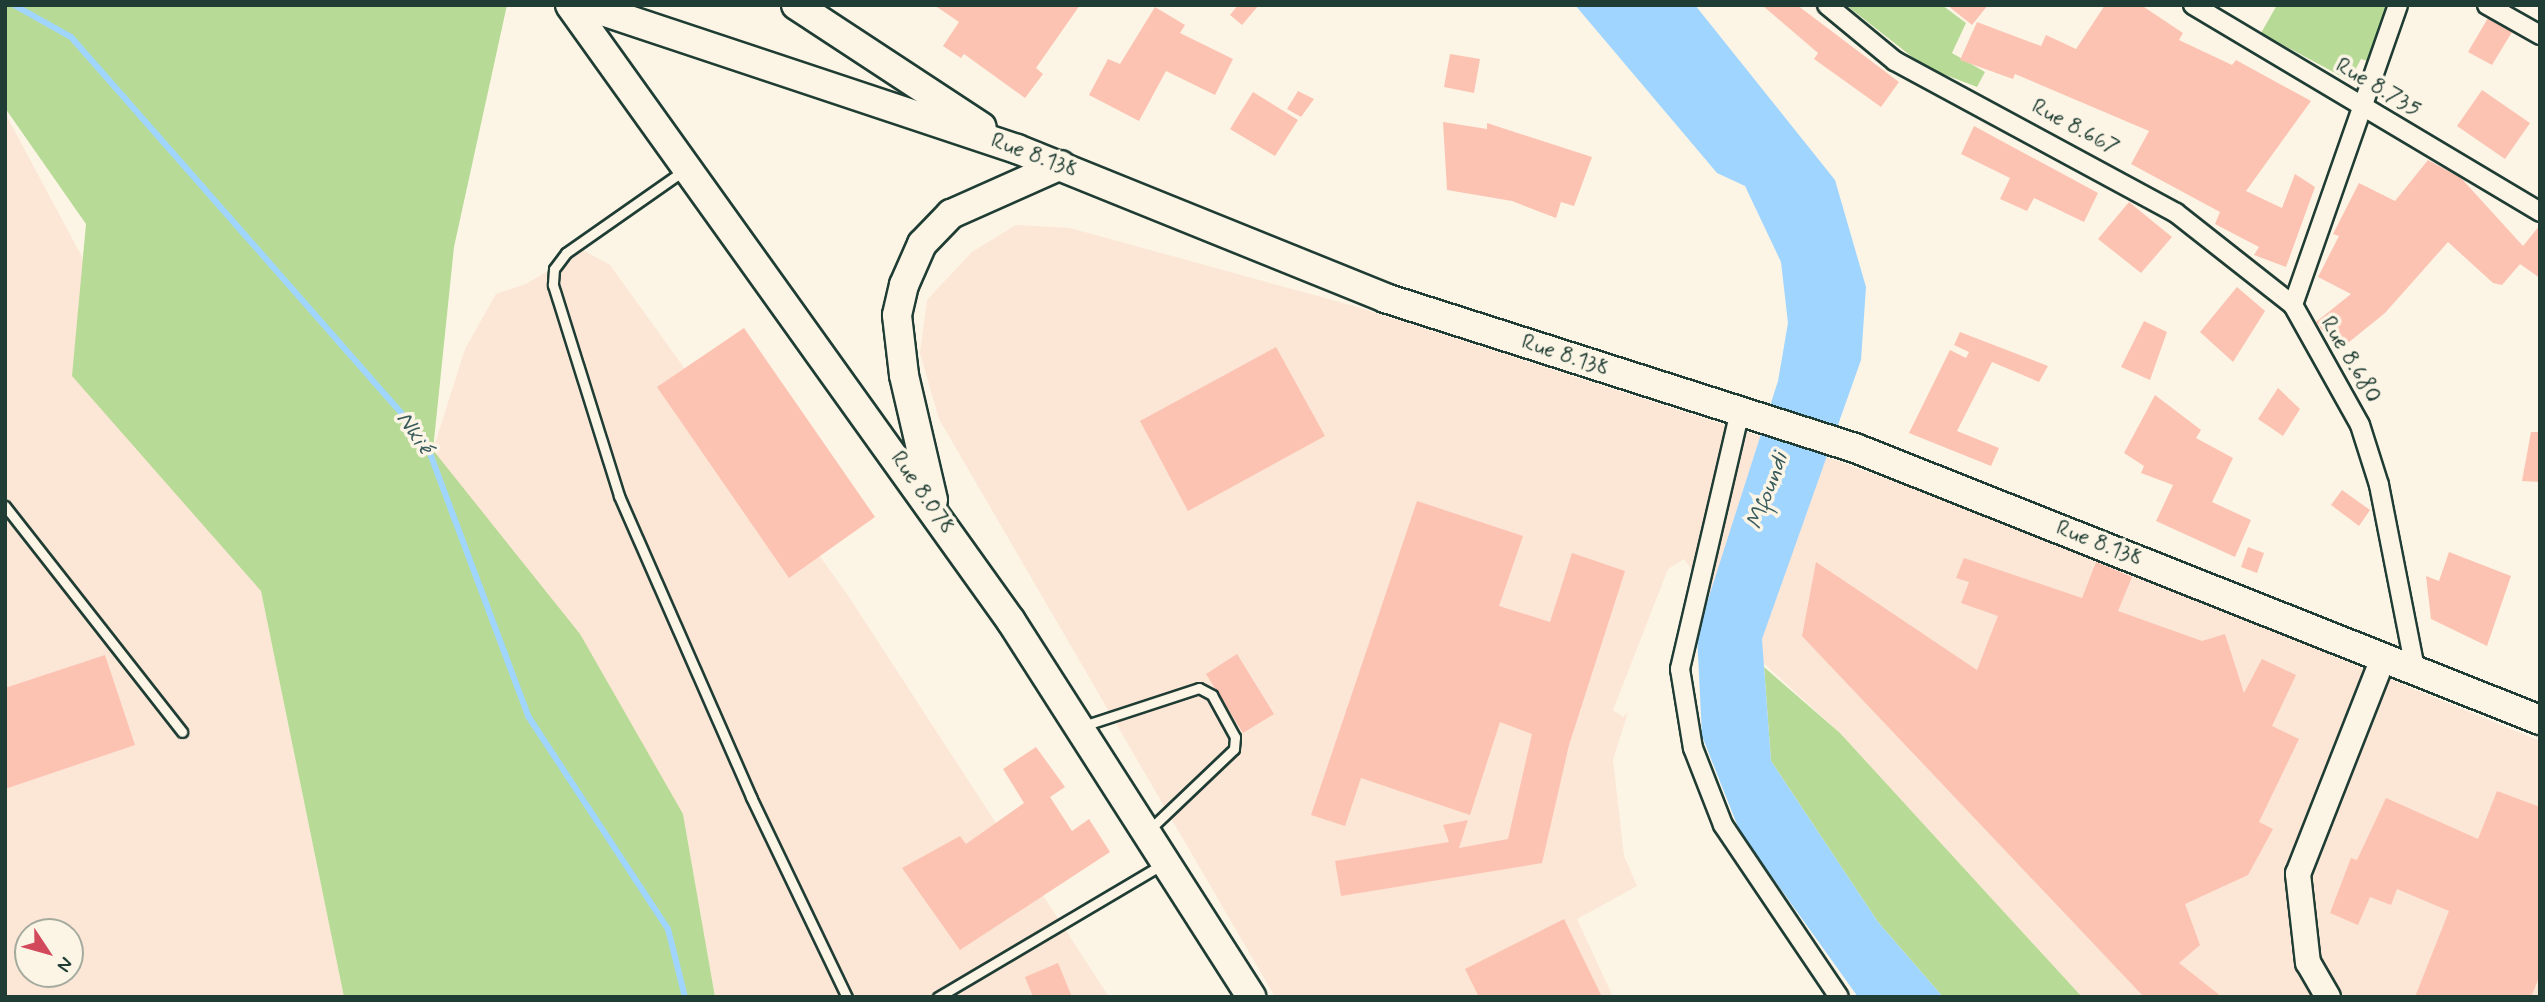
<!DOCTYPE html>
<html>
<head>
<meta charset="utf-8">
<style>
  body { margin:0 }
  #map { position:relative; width:2545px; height:1002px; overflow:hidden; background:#fcf5e5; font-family:Mynerve,sans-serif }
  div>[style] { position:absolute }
  .built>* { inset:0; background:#fce6d6 }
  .green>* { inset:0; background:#b7db96 }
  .water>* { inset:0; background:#a0d5ff }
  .stream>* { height:6px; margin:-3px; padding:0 3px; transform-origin:3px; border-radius:3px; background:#a0d5ff }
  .building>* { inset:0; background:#fcc3b3 }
  .roads { filter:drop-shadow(2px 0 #1f3d34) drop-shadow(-2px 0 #1f3d34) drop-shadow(0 2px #1f3d34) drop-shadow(0 -2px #1f3d34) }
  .service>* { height:9px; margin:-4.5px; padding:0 4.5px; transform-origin:4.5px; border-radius:4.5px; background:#fcf5e5 }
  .minor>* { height:18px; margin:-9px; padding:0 9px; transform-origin:9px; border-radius:9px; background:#fcf5e5 }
  .secondary>* { height:24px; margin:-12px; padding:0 12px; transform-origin:12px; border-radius:12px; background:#fcf5e5 }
  .primary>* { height:28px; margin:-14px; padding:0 14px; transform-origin:14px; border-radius:14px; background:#fcf5e5 }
  .trunk>* { height:28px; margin:-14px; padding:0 14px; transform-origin:14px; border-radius:14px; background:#fcf5e5 }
  span { translate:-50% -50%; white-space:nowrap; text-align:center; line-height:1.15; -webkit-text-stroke:7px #fcf5e5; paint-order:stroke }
  .street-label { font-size:23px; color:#1f3d34 }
  .water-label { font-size:24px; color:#395b5d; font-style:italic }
  .frame { position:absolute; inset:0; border:7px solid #1f3d34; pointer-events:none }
  .north { position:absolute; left:14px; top:918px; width:70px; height:70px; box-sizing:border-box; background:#fcf5e5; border:2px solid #a4ab9e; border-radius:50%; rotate:126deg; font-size:19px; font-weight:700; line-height:28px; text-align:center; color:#1f3d34 }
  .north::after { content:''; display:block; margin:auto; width:24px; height:32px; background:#d1495b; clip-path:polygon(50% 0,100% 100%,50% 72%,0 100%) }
</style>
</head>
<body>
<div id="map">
  <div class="built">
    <div style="clip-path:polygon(evenodd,5px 113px,261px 591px,344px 997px,5px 997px,5px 113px,28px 932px,70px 932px,70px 974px,28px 974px,28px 932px)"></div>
    <div style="clip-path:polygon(1016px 225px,1070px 228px,1354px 306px,1841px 462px,2064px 545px,2540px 741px,2540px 997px,2082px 997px,1840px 733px,1748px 649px,1684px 559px,1668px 569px,1613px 710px,1623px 717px,1628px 712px,1613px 760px,1624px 856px,1637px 886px,1577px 919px,1613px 997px,1275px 997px,939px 419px,920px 353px,927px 300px,972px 252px)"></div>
    <div style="clip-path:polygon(583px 250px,610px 265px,847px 594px,1109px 997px,715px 997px,683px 814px,433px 450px,465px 349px,496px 294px,526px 284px)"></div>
  </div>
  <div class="green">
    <div style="clip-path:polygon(5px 5px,507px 5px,454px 247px,433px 450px,580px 634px,683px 814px,715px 997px,344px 997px,261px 591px,72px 376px,86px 224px,5px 108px)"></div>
    <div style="clip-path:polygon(1846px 5px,1942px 5px,1966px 23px,1952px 53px,1985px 72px,1977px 87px,1925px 67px)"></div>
    <div style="clip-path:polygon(2277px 5px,2388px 5px,2377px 57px,2373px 63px,2361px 59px,2354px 72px,2363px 88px,2261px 33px)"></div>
    <div style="clip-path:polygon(1764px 667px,1840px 733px,2082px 997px,1943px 997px,1878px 922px,1771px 761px)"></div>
  </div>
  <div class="water">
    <div style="clip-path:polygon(1575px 5px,1695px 5px,1835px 180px,1866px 287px,1861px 360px,1762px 639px,1771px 761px,1878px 922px,1943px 997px,1858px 997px,1740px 832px,1702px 736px,1697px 634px,1778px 381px,1788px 323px,1781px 262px,1745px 186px,1717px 173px)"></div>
  </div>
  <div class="stream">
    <div style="left:14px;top:5px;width:65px;rotate:29.3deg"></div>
    <div style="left:71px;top:37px;width:536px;rotate:48.7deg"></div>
    <div style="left:425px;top:440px;width:295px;rotate:69.5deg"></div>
    <div style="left:528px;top:716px;width:255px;rotate:56.7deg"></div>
    <div style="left:668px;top:929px;width:70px;rotate:76deg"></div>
  </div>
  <div class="building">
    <div style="clip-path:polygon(934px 5px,1080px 5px,1036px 68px,1043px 74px,1025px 98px,964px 54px,961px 58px,943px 46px,959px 22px)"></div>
    <div style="clip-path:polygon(1238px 5px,1259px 5px,1242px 25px,1230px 15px)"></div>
    <div style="clip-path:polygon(1762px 5px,1797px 5px,1899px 82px,1881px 107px,1814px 59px,1818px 53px)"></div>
    <div style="clip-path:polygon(1947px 5px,1988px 5px,1972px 25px)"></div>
    <div style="clip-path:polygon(2105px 5px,2141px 5px,2183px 33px,2179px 40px,2232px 65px,2236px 60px,2311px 101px,2246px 191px,2282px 208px,2295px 174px,2315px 187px,2286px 267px,2254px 255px,2259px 247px,2215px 224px,2220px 212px,2131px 164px,2149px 131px,2015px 74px,2013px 79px,1960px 60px,1977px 22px,2041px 46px,2046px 35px,2076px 49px)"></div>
    <div style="clip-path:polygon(1155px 7px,1185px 25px,1180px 33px,1233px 59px,1215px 95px,1166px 71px,1139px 121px,1089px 95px,1108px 59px,1120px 64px)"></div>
    <div style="clip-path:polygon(2488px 18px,2512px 32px,2492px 65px,2468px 52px)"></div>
    <div style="clip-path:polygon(1450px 54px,1480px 59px,1474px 93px,1444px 87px)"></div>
    <div style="clip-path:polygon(2482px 90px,2530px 123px,2505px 159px,2457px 126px)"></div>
    <div style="clip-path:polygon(1298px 91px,1314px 99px,1301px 117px,1287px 109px)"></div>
    <div style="clip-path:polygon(1253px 92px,1298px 120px,1275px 156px,1230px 129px)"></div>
    <div style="clip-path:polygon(1443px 122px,1487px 129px,1487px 123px,1592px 157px,1574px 206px,1561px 202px,1556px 218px,1512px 201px,1447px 190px)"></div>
    <div style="clip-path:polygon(1974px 126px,2098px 193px,2084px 222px,2034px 198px,2027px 211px,2000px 199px,2010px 178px,1961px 154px)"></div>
    <div style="clip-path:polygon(2428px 160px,2461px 178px,2523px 246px,2540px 225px,2540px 278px,2520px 264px,2502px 285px,2493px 283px,2448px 242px,2385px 313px,2338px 351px,2316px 322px,2351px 294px,2318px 277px,2339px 236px,2333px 234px,2359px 183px,2395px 201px)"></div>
    <div style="clip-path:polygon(2129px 202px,2172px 237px,2141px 273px,2098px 239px)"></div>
    <div style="clip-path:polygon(2237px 287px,2265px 311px,2233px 362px,2200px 332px)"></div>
    <div style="clip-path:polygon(2144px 321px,2167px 332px,2150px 380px,2121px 367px)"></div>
    <div style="clip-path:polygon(744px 328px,875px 517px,789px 578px,657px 387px)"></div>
    <div style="clip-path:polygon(1960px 332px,2048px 366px,2039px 382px,1992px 362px,1957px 431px,1999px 448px,1991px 466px,1909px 433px,1950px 350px,1966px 358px,1969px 352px,1954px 345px)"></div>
    <div style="clip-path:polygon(1276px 347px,1325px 436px,1188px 511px,1140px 421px)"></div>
    <div style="clip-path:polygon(2278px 388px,2300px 409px,2283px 436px,2258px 419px)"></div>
    <div style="clip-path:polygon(2155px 395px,2201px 430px,2196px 438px,2233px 458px,2212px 502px,2251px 520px,2235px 557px,2156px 521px,2173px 485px,2141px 473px,2144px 466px,2124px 453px)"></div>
    <div style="clip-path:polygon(2531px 432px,2540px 432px,2540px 482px,2522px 481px)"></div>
    <div style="clip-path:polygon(2342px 490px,2370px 510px,2359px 526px,2331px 505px)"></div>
    <div style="clip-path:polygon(1417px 501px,1523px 536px,1499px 606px,1550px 622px,1572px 553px,1625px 571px,1569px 745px,1542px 863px,1341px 896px,1335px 861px,1449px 842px,1443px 825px,1468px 820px,1459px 848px,1508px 839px,1532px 734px,1500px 722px,1470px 815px,1361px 778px,1345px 826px,1311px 815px)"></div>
    <div style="clip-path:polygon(2248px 547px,2264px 553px,2257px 573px,2241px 567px)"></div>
    <div style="clip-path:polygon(2449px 552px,2511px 576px,2487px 646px,2431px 619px,2426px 576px,2439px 581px)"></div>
    <div style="clip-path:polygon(1964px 558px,2082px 598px,2096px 562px,2132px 577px,2118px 611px,2202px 641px,2225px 634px,2244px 693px,2262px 659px,2296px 675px,2272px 726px,2299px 739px,2259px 822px,2273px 829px,2248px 875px,2185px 904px,2200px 945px,2179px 963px,2222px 997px,2144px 997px,1802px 636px,1816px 562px,1977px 670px,1998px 616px,1961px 603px,1969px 582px,1956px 578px)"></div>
    <div style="clip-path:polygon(1237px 654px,1274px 714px,1243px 733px,1206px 674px)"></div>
    <div style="clip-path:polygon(105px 655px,135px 745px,5px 789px,5px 688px)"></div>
    <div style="clip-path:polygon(1036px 747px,1065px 787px,1050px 797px,1072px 831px,1089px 819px,1110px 852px,960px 950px,902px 868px,960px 836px,966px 844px,1024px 803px,1003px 769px)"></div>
    <div style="clip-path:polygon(2497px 791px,2540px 807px,2540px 975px,2531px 997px,2415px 997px,2449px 911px,2397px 889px,2391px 905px,2370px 897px,2358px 925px,2330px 913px,2351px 858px,2357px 860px,2386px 798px,2478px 839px)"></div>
    <div style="clip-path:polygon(1564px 919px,1602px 997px,1479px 997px,1465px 969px)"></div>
    <div style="clip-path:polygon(1058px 963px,1072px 997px,1033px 997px,1025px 977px)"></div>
  </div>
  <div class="roads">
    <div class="service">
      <div style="left:683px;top:171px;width:143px;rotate:145deg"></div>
      <div style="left:566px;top:253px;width:20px;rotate:127deg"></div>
      <div style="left:554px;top:269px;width:16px;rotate:94deg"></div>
      <div style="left:553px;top:285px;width:221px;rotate:72.6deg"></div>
      <div style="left:619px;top:496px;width:329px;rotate:66.3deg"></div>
      <div style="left:751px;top:797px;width:222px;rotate:64.4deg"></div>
      <div style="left:5px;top:506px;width:287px;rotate:51.9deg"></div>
      <div style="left:1083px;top:726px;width:122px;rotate:-18.1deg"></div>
      <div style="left:1199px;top:688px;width:15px;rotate:28deg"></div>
      <div style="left:1212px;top:695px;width:48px;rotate:61.3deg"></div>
      <div style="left:1235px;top:737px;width:12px;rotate:95deg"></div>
      <div style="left:1234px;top:749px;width:117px;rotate:136.4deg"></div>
      <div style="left:938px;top:997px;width:259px;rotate:-30.6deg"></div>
    </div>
    <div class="minor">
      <div style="left:1827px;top:5px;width:88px;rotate:39.5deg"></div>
      <div style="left:1895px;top:61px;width:319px;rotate:28.4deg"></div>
      <div style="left:2176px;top:213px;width:149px;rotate:38.2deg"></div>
      <div style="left:2193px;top:5px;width:404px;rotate:30.8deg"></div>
      <div style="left:2398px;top:5px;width:318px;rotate:109.3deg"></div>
      <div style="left:2293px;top:305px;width:137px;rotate:60.8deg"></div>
      <div style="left:2360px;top:425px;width:63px;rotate:72.4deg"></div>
      <div style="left:2379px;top:485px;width:187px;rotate:78.9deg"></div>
      <div style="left:2487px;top:5px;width:61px;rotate:29.5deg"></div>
      <div style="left:1740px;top:411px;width:265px;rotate:103.1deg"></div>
      <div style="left:1680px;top:669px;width:80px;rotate:80.7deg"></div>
      <div style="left:1693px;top:748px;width:83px;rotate:68.7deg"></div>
      <div style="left:1723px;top:825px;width:207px;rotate:56deg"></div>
    </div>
    <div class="secondary">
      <div style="left:2328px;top:997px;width:39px;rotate:-120deg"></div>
      <div style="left:2308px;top:963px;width:90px;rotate:-96.4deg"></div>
      <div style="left:2298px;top:874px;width:234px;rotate:-68.5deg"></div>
    </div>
    <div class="primary">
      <div style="left:584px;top:5px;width:456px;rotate:18.4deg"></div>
      <div style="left:1017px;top:149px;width:397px;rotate:22deg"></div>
      <div style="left:1385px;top:298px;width:493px;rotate:17.7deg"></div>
      <div style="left:1855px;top:448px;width:737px;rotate:21.66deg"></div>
      <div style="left:796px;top:5px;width:222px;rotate:33.3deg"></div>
    </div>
    <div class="trunk">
      <div style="left:570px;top:5px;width:758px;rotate:54.4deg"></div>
      <div style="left:1011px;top:621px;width:446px;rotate:57.4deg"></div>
      <div style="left:933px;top:500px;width:128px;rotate:-103.1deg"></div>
      <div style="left:904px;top:375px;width:60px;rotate:-96.7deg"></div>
      <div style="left:897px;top:315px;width:31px;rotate:-77deg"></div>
      <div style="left:904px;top:285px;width:45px;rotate:-66.3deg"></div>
      <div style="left:922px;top:244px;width:42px;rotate:-46deg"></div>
      <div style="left:951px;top:214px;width:120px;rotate:-24deg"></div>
    </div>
  </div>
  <div class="street-label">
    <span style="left:2378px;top:88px;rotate:30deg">Rue 8.735</span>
    <span style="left:2075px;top:128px;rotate:28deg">Rue 8.667</span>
    <span style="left:1034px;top:156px;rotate:20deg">Rue 8.138</span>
    <span style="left:1565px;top:356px;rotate:18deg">Rue 8.138</span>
    <span style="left:2350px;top:360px;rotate:59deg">Rue 8.680</span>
    <span style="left:922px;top:493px;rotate:55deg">Rue 8.078</span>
    <span style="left:2099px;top:544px;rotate:21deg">Rue 8.138</span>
  </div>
  <div class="water-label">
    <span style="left:414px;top:433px;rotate:56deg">Nkié</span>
    <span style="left:1768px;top:491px;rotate:-70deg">Mfoundi</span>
  </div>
  <div class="frame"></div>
  <div class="north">N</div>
</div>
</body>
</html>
